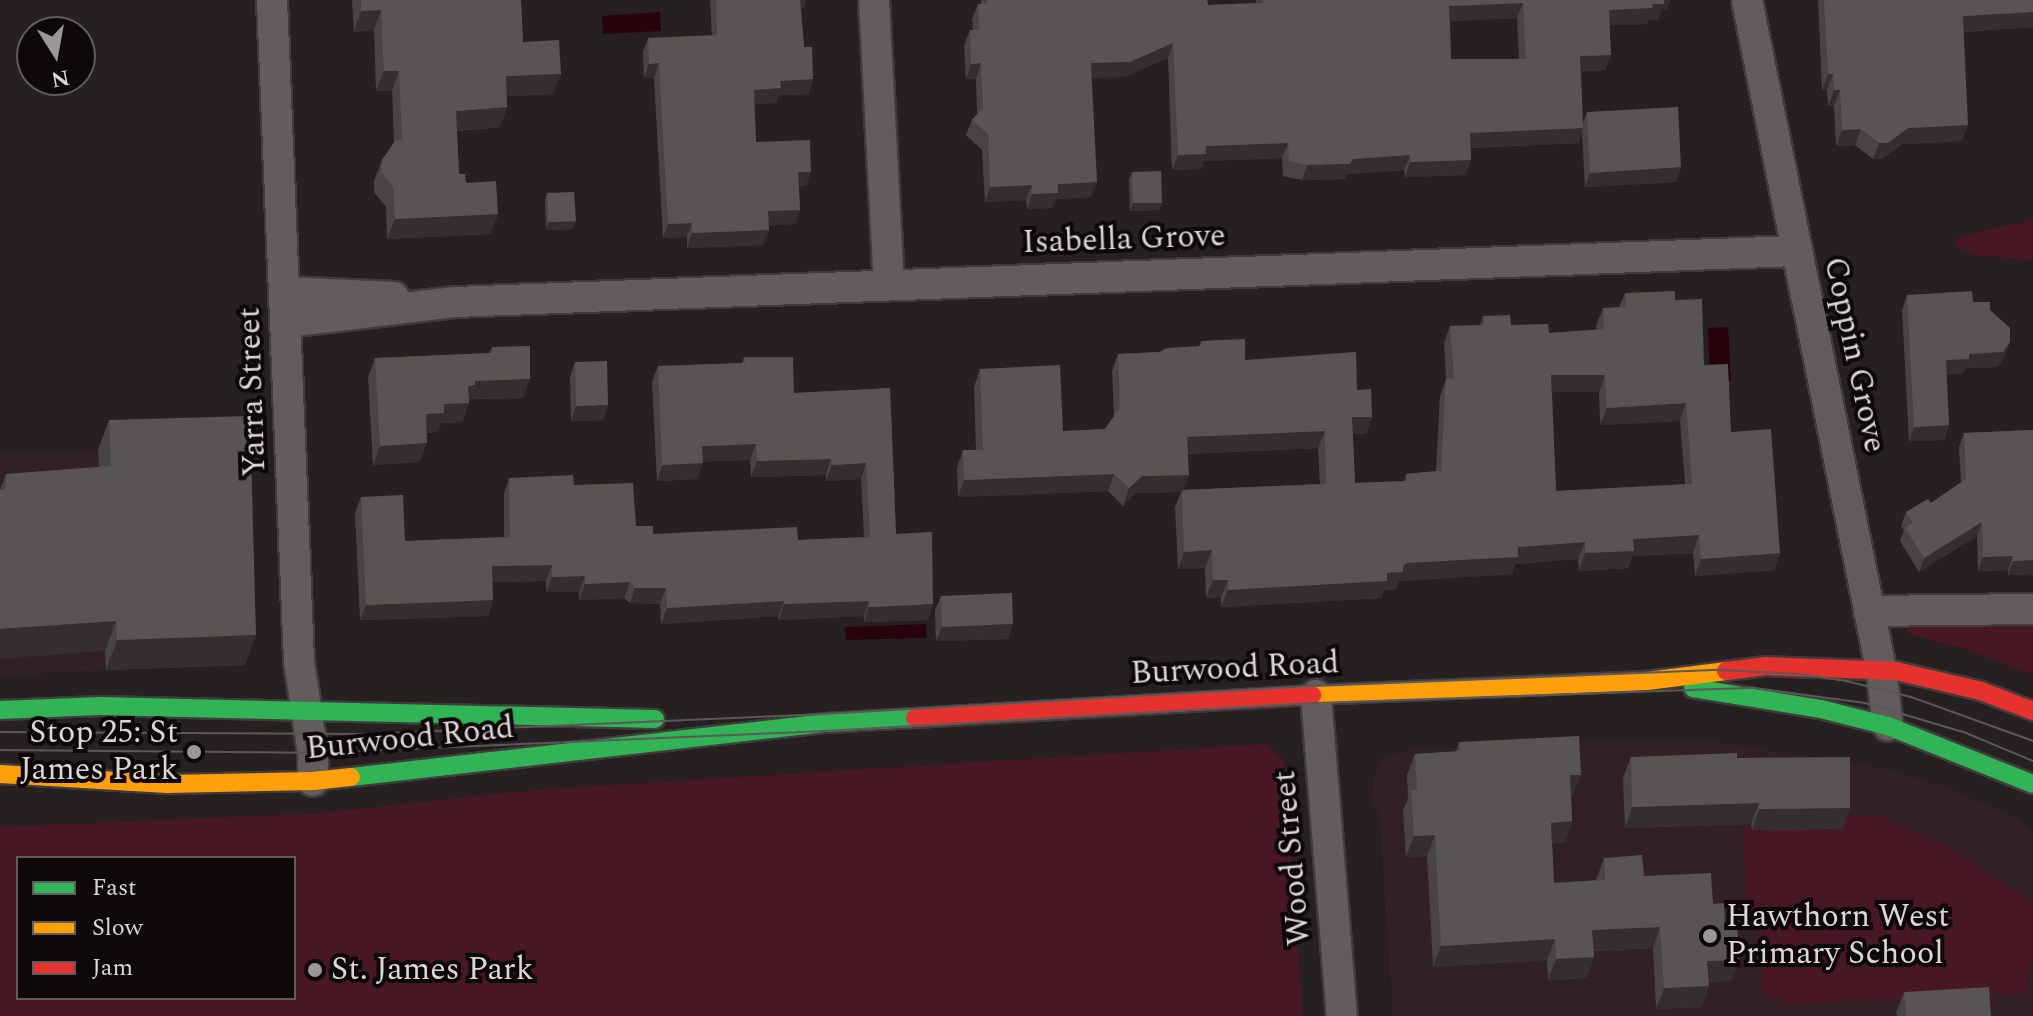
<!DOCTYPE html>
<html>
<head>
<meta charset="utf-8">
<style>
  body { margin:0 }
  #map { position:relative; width:2033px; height:1016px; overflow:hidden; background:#262021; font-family:Spectral,serif }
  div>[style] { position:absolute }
  .built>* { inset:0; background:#322124 }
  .green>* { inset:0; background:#471723 }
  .water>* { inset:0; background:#29030c }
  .roads { filter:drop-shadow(2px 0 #403b3c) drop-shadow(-2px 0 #403b3c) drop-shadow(0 2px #403b3c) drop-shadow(0 -2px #403b3c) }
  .street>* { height:30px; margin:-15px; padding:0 15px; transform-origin:15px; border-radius:15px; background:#625c5d }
  .fast>* { height:18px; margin:-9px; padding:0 9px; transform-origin:9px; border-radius:9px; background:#30b455 }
  .slow>* { height:18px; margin:-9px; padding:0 9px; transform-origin:9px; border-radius:9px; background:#ff9f0a }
  .jam>* { height:18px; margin:-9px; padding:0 9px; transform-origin:9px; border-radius:9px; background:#e5322d }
  .tram>* { height:2px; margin:-1px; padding:0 1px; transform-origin:1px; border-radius:1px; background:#5c5758 }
  .wall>* { inset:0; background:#484344 }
  .shaded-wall>* { inset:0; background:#342e2f }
  .building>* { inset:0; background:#585354 }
  .dots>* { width:22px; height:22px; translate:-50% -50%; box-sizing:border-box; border:4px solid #0e0909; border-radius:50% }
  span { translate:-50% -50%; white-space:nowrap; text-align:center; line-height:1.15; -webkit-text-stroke:8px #0e0909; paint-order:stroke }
  .street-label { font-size:32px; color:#ddd5d6 }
  .poi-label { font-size:32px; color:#ddd5d6 }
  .right { translate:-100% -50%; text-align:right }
  .left { translate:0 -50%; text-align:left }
  .legend { position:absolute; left:16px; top:856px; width:280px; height:144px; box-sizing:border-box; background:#0e0909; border:2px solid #615b5b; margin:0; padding:10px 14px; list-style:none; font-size:24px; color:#ddd5d6 }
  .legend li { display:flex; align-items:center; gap:16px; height:40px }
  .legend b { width:40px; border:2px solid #615b5b }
  .north { position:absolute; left:16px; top:16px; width:80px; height:80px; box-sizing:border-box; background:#0e0909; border:2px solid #615b5b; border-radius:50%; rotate:169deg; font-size:22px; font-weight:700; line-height:32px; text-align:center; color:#ddd5d6 }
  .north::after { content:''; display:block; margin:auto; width:28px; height:36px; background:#9d9697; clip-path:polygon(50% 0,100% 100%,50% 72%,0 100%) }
</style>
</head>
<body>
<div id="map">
  <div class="built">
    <div style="clip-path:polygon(98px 450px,106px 670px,0 676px,0 453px)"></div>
    <div style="clip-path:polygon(1620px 740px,1719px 742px,1893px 770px,1946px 787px,2019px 819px,2033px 834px,2033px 1016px,1393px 1016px,1380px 818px,1372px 800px,1375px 771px,1381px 759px,1405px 750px)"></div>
  </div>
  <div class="green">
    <div style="clip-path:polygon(2033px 220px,2033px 261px,1974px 255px,1954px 245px,1955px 240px,1976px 232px)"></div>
    <div style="clip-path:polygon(2033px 609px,2033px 675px,1969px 650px,1908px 634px,1904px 611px)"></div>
    <div style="clip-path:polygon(evenodd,1267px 744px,1284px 760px,1303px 1016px,0 1016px,0 827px,321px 813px,531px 790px,1267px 744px,18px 858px,294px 858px,294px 998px,18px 998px,18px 858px)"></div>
    <div style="clip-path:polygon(1842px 816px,1883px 817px,1948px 847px,2033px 903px,2033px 959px,2023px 993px,1790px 1004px,1762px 993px,1758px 922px,1746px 921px,1743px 828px)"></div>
  </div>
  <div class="water">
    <div style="clip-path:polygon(660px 12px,661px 31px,603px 34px,602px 16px)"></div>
    <div style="clip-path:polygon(1728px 327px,1731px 381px,1710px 382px,1708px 328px)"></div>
    <div style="clip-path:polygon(926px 624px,927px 638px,846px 640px,845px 627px)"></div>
  </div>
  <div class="roads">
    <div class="street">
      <div style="left:272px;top:0;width:663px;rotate:87.66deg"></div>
      <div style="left:299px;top:662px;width:92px;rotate:81.3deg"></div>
      <div style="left:313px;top:753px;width:28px;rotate:90deg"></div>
      <div style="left:874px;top:0;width:285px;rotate:87deg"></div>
      <div style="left:1747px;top:0;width:682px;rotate:78.67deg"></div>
      <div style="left:1881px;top:669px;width:57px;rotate:83deg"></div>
      <div style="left:286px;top:292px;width:108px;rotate:2.7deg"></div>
      <div style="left:287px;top:322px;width:169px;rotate:-6.8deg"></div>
      <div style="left:455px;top:302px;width:1341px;rotate:-2.18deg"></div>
      <div style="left:1869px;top:611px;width:164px;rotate:-0.7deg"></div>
      <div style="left:1316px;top:695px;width:322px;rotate:85.4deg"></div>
    </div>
    <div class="fast">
      <div style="left:1693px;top:688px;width:130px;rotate:9.3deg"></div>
      <div style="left:1821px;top:709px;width:69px;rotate:14.2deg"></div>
      <div style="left:1888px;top:726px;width:156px;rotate:21.8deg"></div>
      <div style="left:0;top:710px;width:100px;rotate:-2.3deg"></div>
      <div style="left:100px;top:706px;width:555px;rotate:1.34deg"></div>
      <div style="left:351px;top:777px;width:478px;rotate:-6.5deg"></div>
      <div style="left:826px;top:723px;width:89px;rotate:-3.2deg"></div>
    </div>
    <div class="slow">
      <div style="left:1312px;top:695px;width:335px;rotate:-2.4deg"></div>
      <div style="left:1647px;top:681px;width:80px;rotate:-7.2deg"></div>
      <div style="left:0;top:774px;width:167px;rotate:3.4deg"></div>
      <div style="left:167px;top:784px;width:146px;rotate:-1.2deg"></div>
      <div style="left:313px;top:781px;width:38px;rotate:-6deg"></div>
    </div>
    <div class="jam">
      <div style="left:1726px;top:671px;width:39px;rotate:-7deg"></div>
      <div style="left:1765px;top:666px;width:131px;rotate:2.2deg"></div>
      <div style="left:1896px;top:671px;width:87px;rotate:13.2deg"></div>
      <div style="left:1981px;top:691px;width:56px;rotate:21deg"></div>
      <div style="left:915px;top:718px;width:398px;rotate:-3.3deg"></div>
    </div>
  </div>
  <div class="tram">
    <div style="left:0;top:732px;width:366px;rotate:0.3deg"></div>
    <div style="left:366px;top:734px;width:459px;rotate:-2.5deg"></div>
    <div style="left:825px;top:714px;width:491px;rotate:-3.3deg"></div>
    <div style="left:1315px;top:686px;width:405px;rotate:-2.3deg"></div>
    <div style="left:1720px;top:670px;width:80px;rotate:2.9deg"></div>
    <div style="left:1800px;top:674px;width:47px;rotate:8.7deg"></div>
    <div style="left:1846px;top:681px;width:67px;rotate:13.8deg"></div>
    <div style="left:1911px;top:697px;width:130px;rotate:19.8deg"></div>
    <div style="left:0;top:750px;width:313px;rotate:0.5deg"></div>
    <div style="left:313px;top:753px;width:513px;rotate:-2.46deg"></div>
    <div style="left:826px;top:731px;width:491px;rotate:-3.3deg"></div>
    <div style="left:1316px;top:703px;width:438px;rotate:-2deg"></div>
    <div style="left:1754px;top:688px;width:112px;rotate:7.7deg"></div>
    <div style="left:1865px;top:703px;width:105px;rotate:16.5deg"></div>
    <div style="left:1966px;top:733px;width:73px;rotate:22.7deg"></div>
  </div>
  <div class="wall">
    <div style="clip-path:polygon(352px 0,521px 0,523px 42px,553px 94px,507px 96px,507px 107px,500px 127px,457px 131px,459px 174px,498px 214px,490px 234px,387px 239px,386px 207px,374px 192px,374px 181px,382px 160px,394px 142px,392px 91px,376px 91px,374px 30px,354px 32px)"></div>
    <div style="clip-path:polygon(710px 0,806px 0,804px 6px,801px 9px,804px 47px,813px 79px,808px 94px,779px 95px,776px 103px,754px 104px,756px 142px,806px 186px,799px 186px,800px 210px,795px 224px,768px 225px,769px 230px,763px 245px,687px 248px,687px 237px,663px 238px,654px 78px,644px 78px,643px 52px,648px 38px,712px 36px)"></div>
    <div style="clip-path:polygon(evenodd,981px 0,1207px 0,1208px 5px,1256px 3px,1256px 0,1670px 0,1667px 9px,1662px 9px,1658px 19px,1649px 20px,1647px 24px,1609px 25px,1611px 55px,1605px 70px,1581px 71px,1583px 123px,1587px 112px,1681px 167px,1676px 182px,1585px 187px,1582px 132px,1578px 143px,1471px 148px,1471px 160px,1465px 175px,1405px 177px,1404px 170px,1347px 174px,1344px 179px,1302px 180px,1283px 176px,1282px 158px,1204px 161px,1201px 169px,1172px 170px,1168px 58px,1124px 77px,1091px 78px,1091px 197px,1056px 199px,1052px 208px,1027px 209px,1026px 200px,985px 202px,982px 150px,966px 135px,972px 120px,977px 114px,976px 79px,966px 79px,964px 46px,970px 30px,973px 30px,972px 19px,978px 4px,981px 4px,981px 0,1517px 18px,1519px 59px,1451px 59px,1450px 21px,1517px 18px)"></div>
    <div style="clip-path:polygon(1818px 0,2033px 0,2033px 27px,1963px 32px,1962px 141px,1902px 144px,1882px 159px,1873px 159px,1855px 145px,1836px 146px,1834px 106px,1828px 106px,1827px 90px,1822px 90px)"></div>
    <div style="clip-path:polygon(1132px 172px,1159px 210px,1130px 211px,1129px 179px)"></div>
    <div style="clip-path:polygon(547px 193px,576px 221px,573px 229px,546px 230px,545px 200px)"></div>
    <div style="clip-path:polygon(evenodd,1625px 293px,1675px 300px,1704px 365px,1780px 553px,1774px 570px,1695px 576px,1693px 553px,1632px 556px,1628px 568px,1579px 571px,1578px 559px,1515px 564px,1512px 574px,1401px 581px,1399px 581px,1396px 589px,1384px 590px,1381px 598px,1221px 607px,1221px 597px,1206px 598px,1205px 568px,1178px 569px,1175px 507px,1181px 492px,1135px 493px,1123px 506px,1108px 491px,958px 497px,957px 468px,963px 450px,976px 450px,974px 387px,980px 369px,1063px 431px,1105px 429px,1114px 417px,1112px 371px,1118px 354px,1160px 352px,1199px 346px,1201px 341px,1245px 360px,1357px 390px,1372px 417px,1366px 434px,1353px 434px,1355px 483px,1404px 481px,1406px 474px,1436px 471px,1440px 396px,1446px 379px,1444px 343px,1450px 326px,1480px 325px,1483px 316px,1511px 325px,1549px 333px,1597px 330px,1596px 326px,1603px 308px,1619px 307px,1625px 293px,1552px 392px,1599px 392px,1600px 425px,1680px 421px,1685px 484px,1556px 491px,1552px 392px,1625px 293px,1318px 448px,1320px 484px,1183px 490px,1188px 454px,1318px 448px)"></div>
    <div style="clip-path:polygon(1907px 295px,1973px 302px,1990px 310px,2005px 356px,1997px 367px,1965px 368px,1963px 373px,1946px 374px,1949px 425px,1944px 440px,1909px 441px,1902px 310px)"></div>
    <div style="clip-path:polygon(492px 347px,523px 398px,470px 399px,462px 422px,441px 423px,437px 432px,427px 433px,420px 462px,373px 465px,368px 377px,375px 358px,489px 353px)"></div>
    <div style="clip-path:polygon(744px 357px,794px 393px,890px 388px,896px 534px,928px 620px,864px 622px,864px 616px,779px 620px,778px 616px,661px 624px,660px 604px,630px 603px,624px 598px,579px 600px,579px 592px,546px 592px,546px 581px,492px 582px,493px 600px,488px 616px,360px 620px,355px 513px,361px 497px,405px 541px,504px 537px,504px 494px,509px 478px,574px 485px,636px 526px,653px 534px,798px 540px,864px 537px,861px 479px,826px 481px,826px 475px,751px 477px,750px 460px,703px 461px,697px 479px,657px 481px,652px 382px,658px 366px,742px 363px)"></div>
    <div style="clip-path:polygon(575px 362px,603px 420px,571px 421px,570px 377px)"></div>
    <div style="clip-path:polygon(109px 420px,245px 665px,106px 670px,105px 651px,0 490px,6px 474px,99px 467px,98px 450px)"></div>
    <div style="clip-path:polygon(2033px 430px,2033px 574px,2008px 575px,2008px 570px,1978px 571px,1977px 536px,1919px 572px,1900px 541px,1904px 530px,1901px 526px,1906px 512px,1931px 503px,1961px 482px,1959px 447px,1964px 433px)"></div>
    <div style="clip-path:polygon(941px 596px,1008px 639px,936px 641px,935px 610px)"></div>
    <div style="clip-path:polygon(1459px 742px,1573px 796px,1571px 796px,1572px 821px,1564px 843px,1552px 843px,1554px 883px,1596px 880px,1604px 858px,1644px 876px,1713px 904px,1725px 924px,1739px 960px,1731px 981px,1708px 982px,1709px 986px,1701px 1007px,1656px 1009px,1653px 948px,1594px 951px,1594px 957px,1586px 978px,1548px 980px,1547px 960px,1433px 967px,1427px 856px,1406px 857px,1403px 811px,1408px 798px,1407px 775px,1415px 754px,1456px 752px)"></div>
    <div style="clip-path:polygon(1631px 757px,1737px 758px,1850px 808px,1843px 829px,1752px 830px,1751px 824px,1625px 828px,1623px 778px)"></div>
    <div style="clip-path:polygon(1904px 992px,1991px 1016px,1897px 1016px,1896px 1013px)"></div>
  </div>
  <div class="shaded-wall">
    <div style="clip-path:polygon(800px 0,806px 0,804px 6px,795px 15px)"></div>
    <div style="clip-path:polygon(1661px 0,1670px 0,1667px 9px,1662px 9px,1658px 19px,1649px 20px,1647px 24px,1603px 26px,1609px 10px,1652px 4px)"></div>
    <div style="clip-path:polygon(1523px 3px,1517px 18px,1443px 22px,1449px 6px)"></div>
    <div style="clip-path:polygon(381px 10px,374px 30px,354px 32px,361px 11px)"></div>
    <div style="clip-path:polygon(2033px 12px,2033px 27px,1957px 32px,1963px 16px)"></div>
    <div style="clip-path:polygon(1173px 43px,1168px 58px,1124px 77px,1085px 79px,1091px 63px)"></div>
    <div style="clip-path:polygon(1611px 55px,1605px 70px,1575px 72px,1580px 56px)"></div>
    <div style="clip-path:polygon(659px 63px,654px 78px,644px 78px,649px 64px)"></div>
    <div style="clip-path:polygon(981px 63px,976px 79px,966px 79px,971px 64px)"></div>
    <div style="clip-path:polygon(384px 71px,399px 71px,392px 91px,376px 91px)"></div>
    <div style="clip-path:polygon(561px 74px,553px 94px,498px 97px,506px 76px)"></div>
    <div style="clip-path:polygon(1828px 74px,1833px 74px,1827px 90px,1822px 90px)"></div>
    <div style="clip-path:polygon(813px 79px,808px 94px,779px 95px,776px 103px,749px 104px,754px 90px,780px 81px)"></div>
    <div style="clip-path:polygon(1834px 90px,1840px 90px,1834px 106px,1828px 106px)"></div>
    <div style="clip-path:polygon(507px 107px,500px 127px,449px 131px,456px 111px)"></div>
    <div style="clip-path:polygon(1968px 125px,1962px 141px,1902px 144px,1882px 159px,1873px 159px,1879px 143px,1908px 128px)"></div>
    <div style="clip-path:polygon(1583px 128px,1578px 143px,1465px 148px,1470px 133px)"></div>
    <div style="clip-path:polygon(1861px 129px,1855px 145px,1836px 146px,1842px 130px)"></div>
    <div style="clip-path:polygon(1288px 143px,1282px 158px,1204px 161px,1201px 169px,1172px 170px,1178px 155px,1206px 146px)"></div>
    <div style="clip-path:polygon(1410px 155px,1404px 170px,1347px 174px,1344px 179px,1302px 180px,1307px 165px,1353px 159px)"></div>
    <div style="clip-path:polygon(1471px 160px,1465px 175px,1405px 177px,1410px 162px)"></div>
    <div style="clip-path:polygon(1681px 167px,1676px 182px,1585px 187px,1590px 173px)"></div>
    <div style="clip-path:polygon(798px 172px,811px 172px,806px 186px,793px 187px)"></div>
    <div style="clip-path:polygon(1097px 182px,1091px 197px,1056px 199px,1052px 208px,1027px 209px,1032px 194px,1058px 184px)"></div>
    <div style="clip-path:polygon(1032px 185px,1026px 200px,985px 202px,990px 187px)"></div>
    <div style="clip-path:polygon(1133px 203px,1162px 203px,1159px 210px,1130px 211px)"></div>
    <div style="clip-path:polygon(800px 210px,795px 224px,762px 226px,768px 211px)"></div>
    <div style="clip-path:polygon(498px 214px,490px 234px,387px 239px,395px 219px)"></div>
    <div style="clip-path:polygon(576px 221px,573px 229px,546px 230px,548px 222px)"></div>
    <div style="clip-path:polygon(692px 223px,687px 237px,663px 238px,668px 224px)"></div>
    <div style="clip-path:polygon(769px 230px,763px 245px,687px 248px,692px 233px)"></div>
    <div style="clip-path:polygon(2010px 342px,2005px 356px,1997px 367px,1965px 368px,1963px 373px,1940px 375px,1946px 360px)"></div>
    <div style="clip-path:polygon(1551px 375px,1605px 375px,1599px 392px,1545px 392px)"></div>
    <div style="clip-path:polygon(530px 379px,523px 398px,470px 399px,462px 422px,441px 423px,437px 432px,419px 433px,426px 414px,444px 404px,475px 381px)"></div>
    <div style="clip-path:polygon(1686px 403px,1680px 421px,1600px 425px,1607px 408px)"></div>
    <div style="clip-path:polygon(608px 405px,603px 420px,571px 421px,576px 406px)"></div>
    <div style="clip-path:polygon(1352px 417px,1372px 417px,1366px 434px,1346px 434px)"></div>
    <div style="clip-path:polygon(1949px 425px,1944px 440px,1909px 441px,1914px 427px)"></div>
    <div style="clip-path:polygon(1325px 431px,1318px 448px,1181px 454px,1187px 437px)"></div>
    <div style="clip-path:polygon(427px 443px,420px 462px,373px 465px,380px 446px)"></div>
    <div style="clip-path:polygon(756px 444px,750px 460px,697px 462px,702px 446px)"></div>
    <div style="clip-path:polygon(831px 459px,826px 475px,751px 477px,757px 461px)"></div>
    <div style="clip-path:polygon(703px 463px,697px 479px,657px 481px,662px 465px)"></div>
    <div style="clip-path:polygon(866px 463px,861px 479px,826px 481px,832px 465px)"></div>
    <div style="clip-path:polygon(1114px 474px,1108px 491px,958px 497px,964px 480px)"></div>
    <div style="clip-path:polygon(1189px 475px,1182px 492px,1135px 493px,1123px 506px,1129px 488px,1142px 476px)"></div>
    <div style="clip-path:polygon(1982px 522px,1977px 536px,1919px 572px,1924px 558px)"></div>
    <div style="clip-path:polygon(1699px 535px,1693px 553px,1632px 556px,1628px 568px,1579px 571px,1585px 553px,1633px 539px)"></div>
    <div style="clip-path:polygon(1585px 542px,1578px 559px,1515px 564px,1512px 574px,1401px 581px,1399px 581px,1396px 589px,1384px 590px,1381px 598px,1221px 607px,1228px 590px,1387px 573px,1407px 563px,1518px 547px)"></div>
    <div style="clip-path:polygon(1212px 550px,1205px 568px,1178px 569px,1184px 552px)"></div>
    <div style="clip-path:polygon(1780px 553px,1774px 570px,1695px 576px,1701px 559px)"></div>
    <div style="clip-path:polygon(2013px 556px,2008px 570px,1978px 571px,1983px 557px)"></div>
    <div style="clip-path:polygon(2033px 560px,2033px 574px,2008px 575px,2013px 561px)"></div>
    <div style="clip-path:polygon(552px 565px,546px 581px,486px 582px,492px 566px)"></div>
    <div style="clip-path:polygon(585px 576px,579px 592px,546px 592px,552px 577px)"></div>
    <div style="clip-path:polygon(1213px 580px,1228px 580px,1221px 597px,1206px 598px)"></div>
    <div style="clip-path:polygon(630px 582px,624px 598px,579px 600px,585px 584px)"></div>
    <div style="clip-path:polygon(635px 588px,666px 588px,660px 604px,630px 603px)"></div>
    <div style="clip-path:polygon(493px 600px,488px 616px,360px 620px,366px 605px)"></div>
    <div style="clip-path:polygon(784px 601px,778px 616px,661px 624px,667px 608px)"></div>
    <div style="clip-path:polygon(869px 601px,864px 616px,779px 620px,784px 604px)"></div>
    <div style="clip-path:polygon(933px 604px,928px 620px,864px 622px,869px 607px)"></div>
    <div style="clip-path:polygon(116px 621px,105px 651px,0 659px,0 629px)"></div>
    <div style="clip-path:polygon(1013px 624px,1008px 639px,936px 641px,942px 627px)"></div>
    <div style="clip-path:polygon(256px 635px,245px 665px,106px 670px,117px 640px)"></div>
    <div style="clip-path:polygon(1570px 775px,1581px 775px,1573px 796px,1562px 796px)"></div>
    <div style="clip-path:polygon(1759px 803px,1751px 824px,1625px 828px,1632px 807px)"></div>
    <div style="clip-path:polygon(1850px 808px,1843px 829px,1752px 830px,1759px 809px)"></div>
    <div style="clip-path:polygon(1572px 821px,1564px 843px,1544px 844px,1551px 823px)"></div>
    <div style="clip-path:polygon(1435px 835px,1427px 856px,1406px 857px,1414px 836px)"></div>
    <div style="clip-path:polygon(1660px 927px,1653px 948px,1585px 951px,1592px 930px)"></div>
    <div style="clip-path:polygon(1555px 939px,1547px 960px,1433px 967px,1441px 946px)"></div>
    <div style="clip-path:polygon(1594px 957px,1586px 978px,1548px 980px,1556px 959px)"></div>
    <div style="clip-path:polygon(1739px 960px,1731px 981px,1700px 982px,1707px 961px)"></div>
    <div style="clip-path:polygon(1709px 986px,1701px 1007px,1656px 1009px,1664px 988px)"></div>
  </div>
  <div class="building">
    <div style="clip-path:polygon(361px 0,521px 0,523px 42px,559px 40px,561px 74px,506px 76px,507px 107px,456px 111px,459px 174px,465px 174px,466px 183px,496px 181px,498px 214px,395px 219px,393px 187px,381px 172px,382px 160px,396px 140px,402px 140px,399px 71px,384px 71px,381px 10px,361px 11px)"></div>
    <div style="clip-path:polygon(716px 0,800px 0,804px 47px,812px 47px,813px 79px,780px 81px,781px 88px,754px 90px,756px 142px,810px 140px,811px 172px,798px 172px,800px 210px,768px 211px,769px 230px,692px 233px,692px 223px,668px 224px,659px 63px,649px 64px,648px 38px,717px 35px)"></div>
    <div style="clip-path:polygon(evenodd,987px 0,1207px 0,1208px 5px,1263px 3px,1263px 0,1664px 0,1664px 4px,1652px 4px,1653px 8px,1609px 10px,1611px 55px,1580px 56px,1583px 128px,1470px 133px,1471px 160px,1410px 162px,1410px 155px,1353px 159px,1350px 164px,1307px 165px,1289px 161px,1288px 143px,1206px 146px,1206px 154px,1178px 155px,1173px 43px,1130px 62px,1091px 63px,1097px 182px,1058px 184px,1058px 193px,1032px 194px,1032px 185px,990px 187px,988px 134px,972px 120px,983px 108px,981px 63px,971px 64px,970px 30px,979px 30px,978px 4px,987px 3px,987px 0,1523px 3px,1526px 59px,1451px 59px,1449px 6px,1523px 3px)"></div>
    <div style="clip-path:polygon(1824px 0,2033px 0,2033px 12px,1963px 16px,1968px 125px,1908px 128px,1888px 143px,1879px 143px,1861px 129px,1842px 130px,1840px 90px,1834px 90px,1833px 74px,1828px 74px)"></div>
    <div style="clip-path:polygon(1678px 107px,1681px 167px,1590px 173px,1587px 112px)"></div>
    <div style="clip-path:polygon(1161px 171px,1162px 203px,1133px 203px,1132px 172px)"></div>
    <div style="clip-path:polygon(574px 192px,576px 221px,548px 222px,547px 193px)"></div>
    <div style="clip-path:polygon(evenodd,1675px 291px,1675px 300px,1702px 299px,1704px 365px,1728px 364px,1731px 432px,1771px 429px,1780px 553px,1701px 559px,1699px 535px,1633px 539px,1634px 551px,1585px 553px,1585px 542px,1518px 547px,1518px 557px,1407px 563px,1403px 566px,1403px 572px,1387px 573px,1387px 581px,1228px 590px,1228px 580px,1213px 580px,1212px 550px,1184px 552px,1182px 490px,1326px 484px,1325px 431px,1187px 437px,1189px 475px,1142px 476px,1129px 488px,1114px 474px,964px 480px,963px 450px,983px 450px,980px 369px,1060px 365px,1063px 431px,1105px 429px,1120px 407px,1118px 354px,1160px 352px,1166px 348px,1201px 346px,1201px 341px,1245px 339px,1245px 360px,1356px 352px,1357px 390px,1371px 389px,1372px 417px,1352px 417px,1355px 483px,1407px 481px,1406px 474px,1441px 471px,1446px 378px,1454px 379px,1450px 326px,1484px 325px,1483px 316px,1510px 315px,1511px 325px,1548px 324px,1549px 333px,1604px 329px,1603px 308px,1626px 307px,1625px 293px,1675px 291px,1551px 375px,1605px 375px,1607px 408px,1686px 403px,1692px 484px,1556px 491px,1551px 375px)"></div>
    <div style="clip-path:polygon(1972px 291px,1973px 302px,1990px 302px,1990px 310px,2010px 328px,2010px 342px,2003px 352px,1969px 354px,1969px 359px,1946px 360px,1949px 425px,1914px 427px,1907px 295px)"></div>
    <div style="clip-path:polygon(530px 346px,530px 379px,475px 381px,475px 385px,468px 386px,469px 403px,444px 404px,444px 413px,426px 414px,427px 443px,380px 446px,375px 358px,492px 353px,492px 347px)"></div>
    <div style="clip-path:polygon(744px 357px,793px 357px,794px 393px,890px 388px,896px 534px,932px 532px,933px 604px,869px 607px,869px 601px,784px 604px,784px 601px,667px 608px,666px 588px,635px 588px,630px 582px,585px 584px,585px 576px,552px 577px,552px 565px,492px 566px,493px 600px,366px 605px,361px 497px,403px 495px,405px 541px,510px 537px,509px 478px,573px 475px,574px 485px,633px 483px,636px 526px,653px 526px,653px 534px,797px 527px,798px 540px,870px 537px,866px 463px,832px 465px,831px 459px,757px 461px,756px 444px,702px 446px,703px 463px,662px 465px,658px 366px,745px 363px)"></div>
    <div style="clip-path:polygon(607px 361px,608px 405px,576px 406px,575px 362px)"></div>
    <div style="clip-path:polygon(250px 416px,256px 635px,117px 640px,116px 621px,0 629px,0 490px,5px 490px,6px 474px,111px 466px,109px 420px)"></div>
    <div style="clip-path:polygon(2033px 430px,2033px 560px,2013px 561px,2013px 556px,1983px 557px,1982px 522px,1924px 558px,1905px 528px,1913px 523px,1906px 512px,1928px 499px,1931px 503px,1966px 479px,1964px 433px)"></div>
    <div style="clip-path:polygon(1012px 593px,1013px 624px,942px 627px,941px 596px)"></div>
    <div style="clip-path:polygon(1579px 736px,1581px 775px,1570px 775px,1572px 821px,1551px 823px,1554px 883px,1605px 880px,1604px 858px,1642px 855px,1644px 876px,1711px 873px,1713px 904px,1724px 903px,1725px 924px,1737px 923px,1739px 960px,1707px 961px,1709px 986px,1664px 988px,1660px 927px,1592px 930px,1594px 957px,1556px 959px,1555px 939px,1441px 946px,1435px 835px,1414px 836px,1411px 790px,1417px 790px,1415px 754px,1460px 751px,1459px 742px)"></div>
    <div style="clip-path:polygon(1737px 753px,1737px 758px,1850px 757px,1850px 808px,1759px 809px,1759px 803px,1632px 807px,1631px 757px)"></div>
    <div style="clip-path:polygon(1989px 987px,1991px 1016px,1906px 1016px,1904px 992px)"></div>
  </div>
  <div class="dots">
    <div style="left:194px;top:752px;background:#9d9697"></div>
    <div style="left:1710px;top:936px;background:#9d9697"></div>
    <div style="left:315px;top:970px;background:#9d9697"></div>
  </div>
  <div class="street-label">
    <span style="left:1124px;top:240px;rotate:-2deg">Isabella Grove</span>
    <span style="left:1854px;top:355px;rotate:78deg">Coppin Grove</span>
    <span style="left:253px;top:392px;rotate:-92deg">Yarra Street</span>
    <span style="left:1235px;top:669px;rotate:-3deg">Burwood Road</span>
    <span style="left:410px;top:739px;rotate:-6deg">Burwood Road</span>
    <span style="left:1293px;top:858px;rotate:-95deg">Wood Street</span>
  </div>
  <div class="poi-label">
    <span class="right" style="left:178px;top:752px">Stop 25: St<br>James Park</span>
    <span class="left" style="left:1726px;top:936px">Hawthorn West<br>Primary School</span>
    <span class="left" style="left:331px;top:970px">St. James Park</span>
  </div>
  <ul class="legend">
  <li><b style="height:10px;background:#30b455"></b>Fast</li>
  <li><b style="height:10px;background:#ff9f0a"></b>Slow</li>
  <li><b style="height:10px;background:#e5322d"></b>Jam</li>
  </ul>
  <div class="north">N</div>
</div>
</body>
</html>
